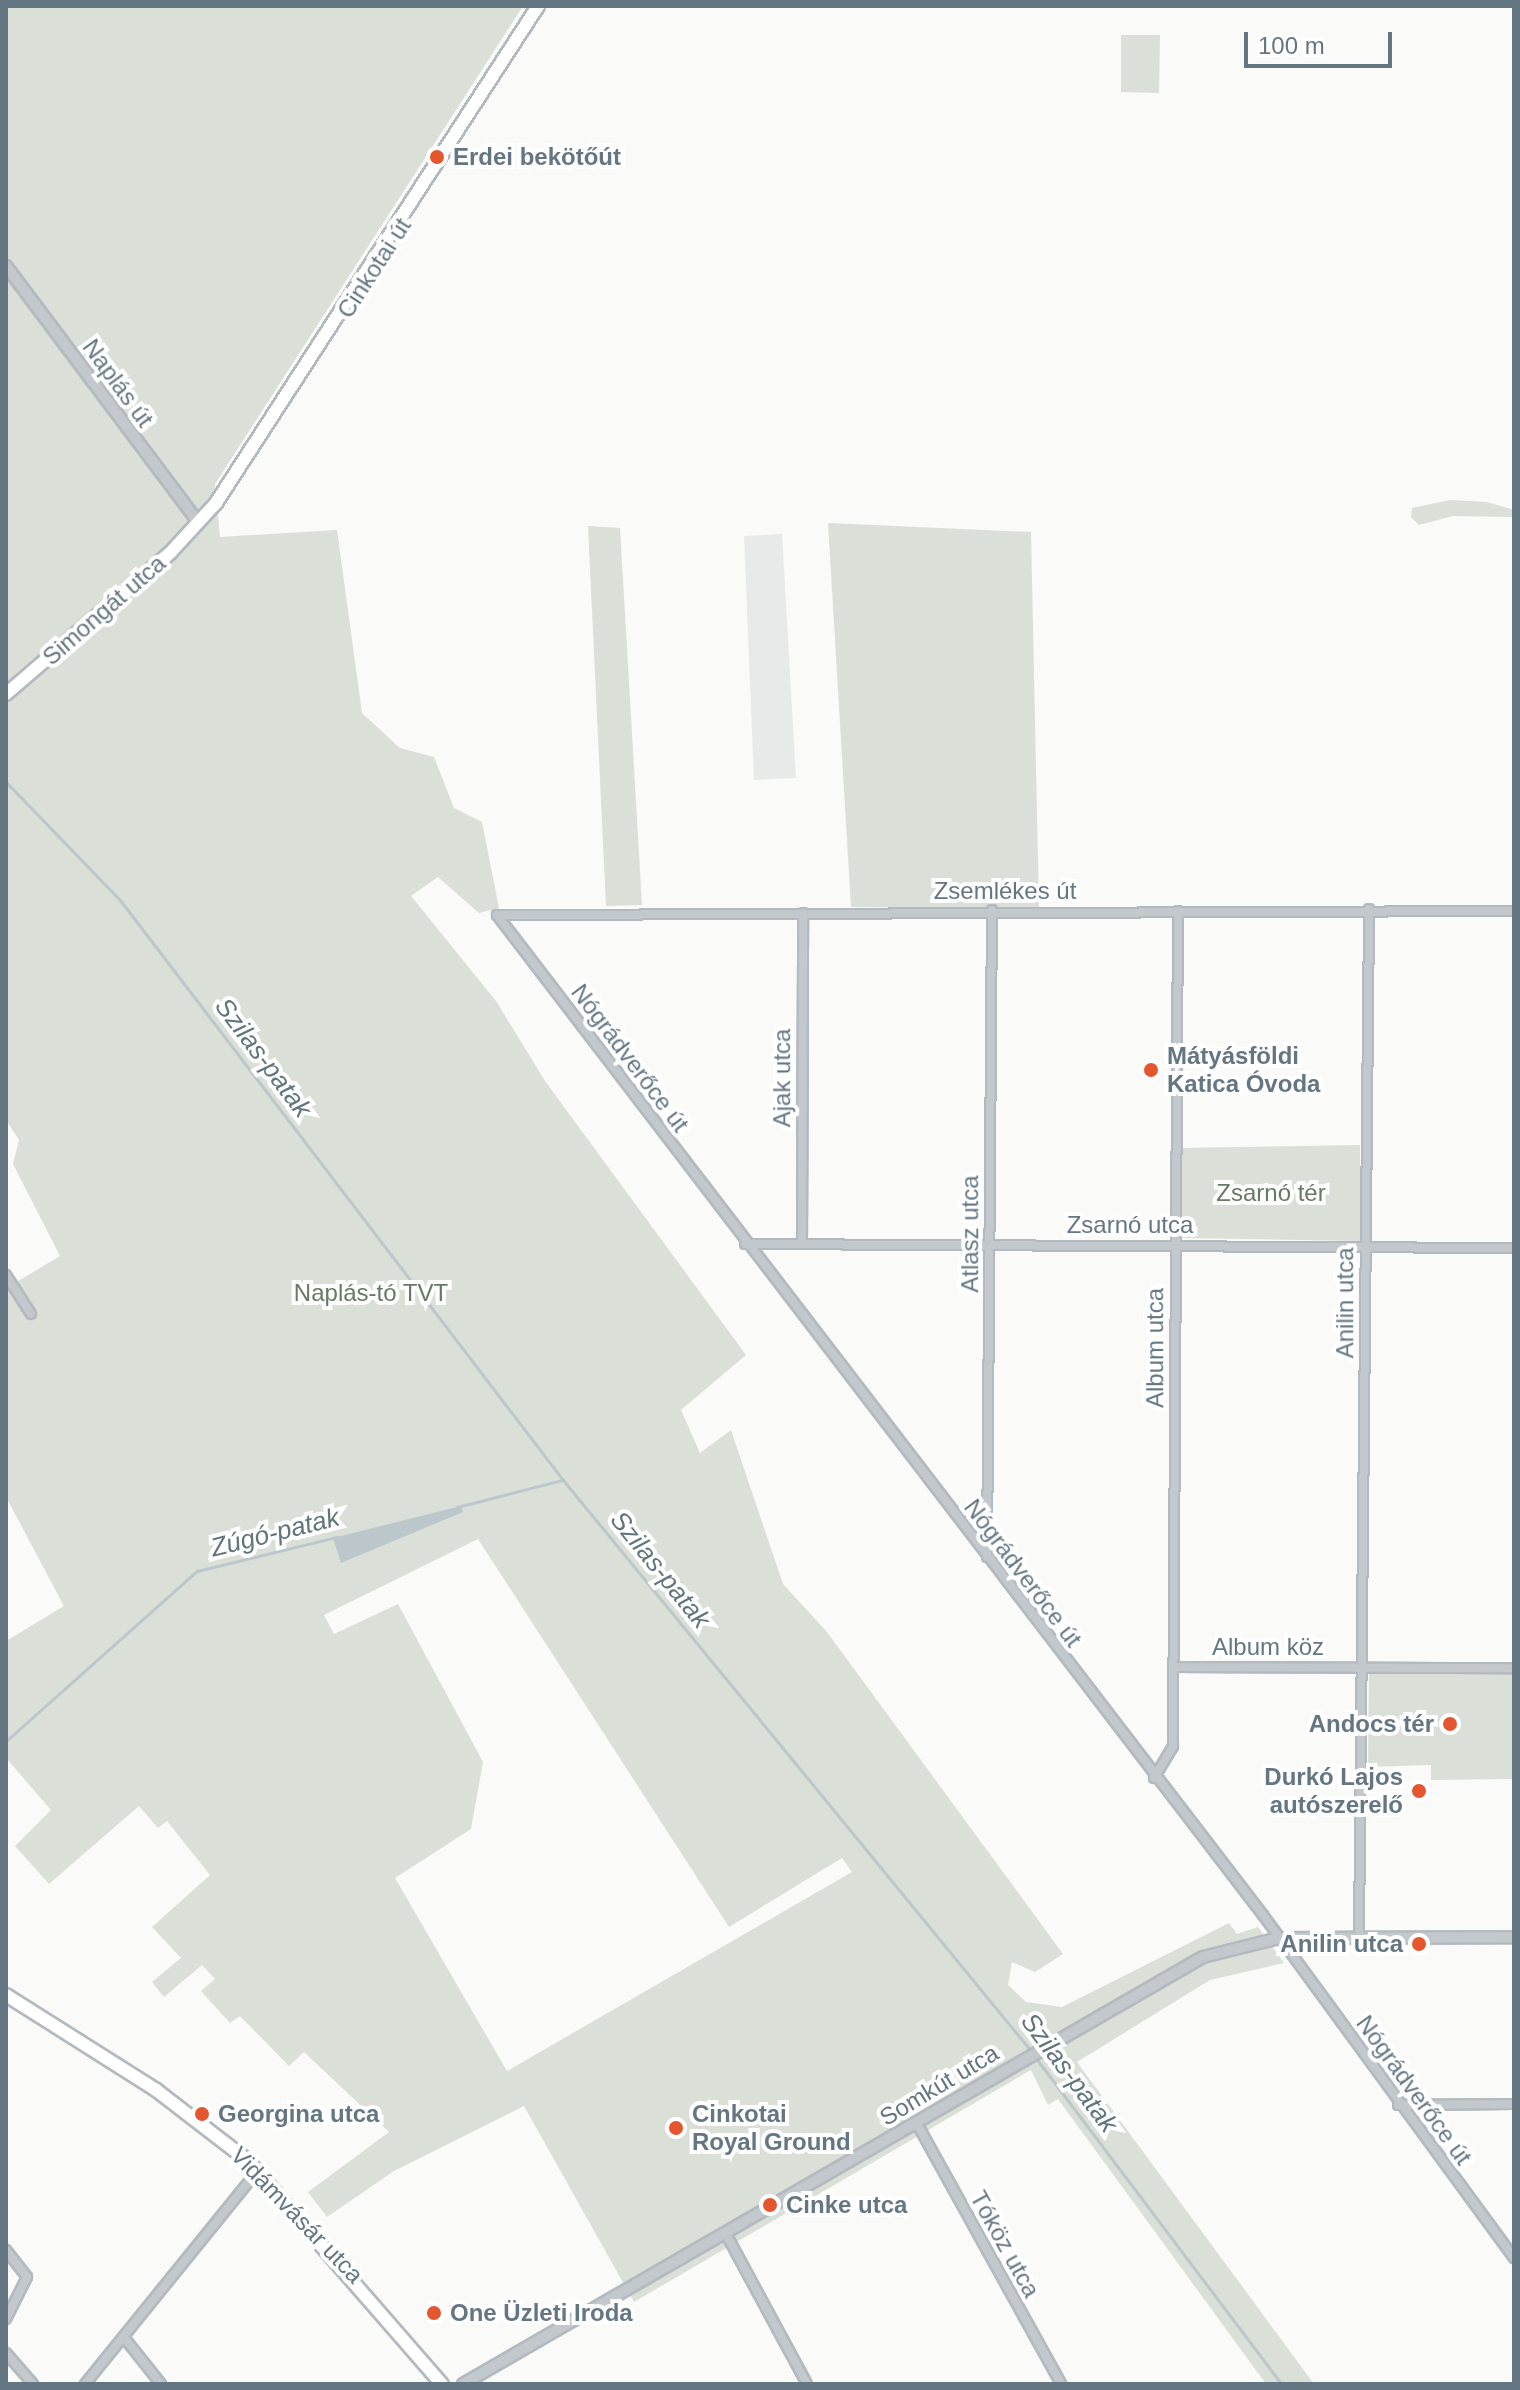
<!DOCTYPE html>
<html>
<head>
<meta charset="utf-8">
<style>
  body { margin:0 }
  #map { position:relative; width:1520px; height:2390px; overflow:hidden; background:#fafaf8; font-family:Helvetica,sans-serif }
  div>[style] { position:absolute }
  .built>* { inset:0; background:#e8e9e9 }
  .green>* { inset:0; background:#dadfd7 }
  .water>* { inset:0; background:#bbc7cb }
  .stream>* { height:3px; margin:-1.5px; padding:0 1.5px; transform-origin:1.5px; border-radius:1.5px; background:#bbc7cb }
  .roads { filter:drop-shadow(2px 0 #b3babf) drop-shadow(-2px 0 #b3babf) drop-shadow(0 2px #b3babf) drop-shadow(0 -2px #b3babf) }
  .minor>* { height:8px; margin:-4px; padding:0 4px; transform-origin:4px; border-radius:4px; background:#c3c8cc }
  .tertiary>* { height:10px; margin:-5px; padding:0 5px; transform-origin:5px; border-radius:5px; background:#c3c8cc }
  .secondary>* { height:12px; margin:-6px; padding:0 6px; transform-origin:6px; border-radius:6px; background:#fff }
  .dots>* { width:22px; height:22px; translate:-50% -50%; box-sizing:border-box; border:4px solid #fff; border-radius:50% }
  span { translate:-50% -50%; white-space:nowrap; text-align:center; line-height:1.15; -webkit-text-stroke:8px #fff; paint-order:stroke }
  .poi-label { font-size:24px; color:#657683; font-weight:700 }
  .left { translate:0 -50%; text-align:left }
  .right { translate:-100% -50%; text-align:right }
  .street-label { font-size:24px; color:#657683 }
  .park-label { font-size:24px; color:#687a64 }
  .water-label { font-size:26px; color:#60757c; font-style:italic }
  .frame { position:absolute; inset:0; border:8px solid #657683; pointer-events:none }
  .scale { position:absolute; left:1244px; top:32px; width:148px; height:36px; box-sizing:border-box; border:4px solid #657683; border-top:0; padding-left:10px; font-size:24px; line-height:28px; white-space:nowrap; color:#657683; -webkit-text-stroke:6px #fff; paint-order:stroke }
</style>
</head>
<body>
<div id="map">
  <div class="built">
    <div style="clip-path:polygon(782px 534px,796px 778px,754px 780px,744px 536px)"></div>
  </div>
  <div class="green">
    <div style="clip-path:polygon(evenodd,6px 6px,523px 6px,215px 484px,220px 537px,337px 530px,362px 713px,400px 748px,434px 757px,454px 808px,482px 822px,499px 908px,479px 913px,438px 877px,411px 896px,496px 1001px,545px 1081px,746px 1355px,681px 1410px,700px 1453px,731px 1430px,783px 1584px,827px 1632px,1063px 1954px,1035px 1972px,1012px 1962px,1008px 1985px,1026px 2002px,1062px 2007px,1229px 1923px,1237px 1934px,1258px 1927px,1284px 1963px,1210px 1980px,1077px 2062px,1314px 2384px,1266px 2384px,1058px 2099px,1048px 2105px,1031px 2070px,634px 2302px,524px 2106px,394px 2171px,327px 2217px,308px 2192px,389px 2132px,304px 2052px,289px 2066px,240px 2016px,230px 2023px,201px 1991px,215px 1979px,202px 1965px,164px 1997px,152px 1982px,181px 1958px,152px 1927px,210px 1875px,167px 1821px,158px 1828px,139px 1806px,49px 1884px,15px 1846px,51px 1810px,6px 1758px,6px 1641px,64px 1606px,6px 1497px,6px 1278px,15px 1283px,60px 1256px,13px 1164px,19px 1140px,6px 1120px,6px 6px,478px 1539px,729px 1927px,842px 1858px,852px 1872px,507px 2071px,395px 1878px,471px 1829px,483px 1762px,398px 1604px,334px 1634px,324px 1615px,478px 1539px)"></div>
    <div style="clip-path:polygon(1121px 35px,1160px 35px,1159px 93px,1121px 92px)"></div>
    <div style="clip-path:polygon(1450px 500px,1487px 502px,1514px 510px,1514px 517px,1453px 516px,1419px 525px,1411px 517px,1412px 508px)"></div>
    <div style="clip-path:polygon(828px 523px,1031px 532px,1039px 909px,851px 907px)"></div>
    <div style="clip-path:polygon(588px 526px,620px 528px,642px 905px,606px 906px)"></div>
    <div style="clip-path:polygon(1360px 1145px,1360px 1241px,1182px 1238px,1181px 1148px)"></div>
    <div style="clip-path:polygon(1369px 1671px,1514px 1672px,1514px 1779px,1431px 1780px,1431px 1765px,1368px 1767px)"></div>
  </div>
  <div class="water">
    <div style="clip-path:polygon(461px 1506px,463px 1512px,341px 1563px,333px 1538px)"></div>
  </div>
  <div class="stream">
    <div style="left:6px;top:782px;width:164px;rotate:46deg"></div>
    <div style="left:120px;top:900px;width:730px;rotate:52.63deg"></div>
    <div style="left:563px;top:1480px;width:738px;rotate:50.66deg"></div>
    <div style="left:457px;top:1507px;width:108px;rotate:-14.4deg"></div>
    <div style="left:6px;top:1741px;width:256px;rotate:-41.7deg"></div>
    <div style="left:197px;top:1571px;width:144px;rotate:-13.7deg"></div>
    <div style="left:1035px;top:2057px;width:409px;rotate:53deg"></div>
  </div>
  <div class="roads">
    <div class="minor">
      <div style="left:1514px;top:911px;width:1017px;rotate:179.77deg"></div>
      <div style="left:497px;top:915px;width:1260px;rotate:52.55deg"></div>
      <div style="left:1263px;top:1915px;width:425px;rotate:53.8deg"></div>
      <div style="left:745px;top:1244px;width:769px;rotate:0.3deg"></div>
      <div style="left:802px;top:1244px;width:331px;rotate:-89.8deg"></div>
      <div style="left:6px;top:1275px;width:46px;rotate:57.3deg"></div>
      <div style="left:987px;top:1557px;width:647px;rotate:-89.56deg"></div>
      <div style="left:1173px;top:1667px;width:341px;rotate:0.2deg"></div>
      <div style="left:1154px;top:1778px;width:37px;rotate:-59deg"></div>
      <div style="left:1173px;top:1746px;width:835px;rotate:-89.66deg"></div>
      <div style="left:1359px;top:1936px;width:1027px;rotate:-89.44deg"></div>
      <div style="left:1398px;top:2105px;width:116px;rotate:-0.5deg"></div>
      <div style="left:916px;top:2122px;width:299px;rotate:61deg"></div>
      <div style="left:726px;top:2234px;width:170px;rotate:61.6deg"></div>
      <div style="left:6px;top:2250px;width:34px;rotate:52deg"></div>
      <div style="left:27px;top:2277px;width:47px;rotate:116.6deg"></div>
      <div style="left:126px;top:2340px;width:56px;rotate:51.5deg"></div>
      <div style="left:6px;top:2353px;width:41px;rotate:48.9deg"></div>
      <div style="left:85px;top:2384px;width:275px;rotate:-51deg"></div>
    </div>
    <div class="tertiary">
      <div style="left:6px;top:266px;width:321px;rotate:53.1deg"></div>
      <div style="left:463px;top:2384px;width:854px;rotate:-29.99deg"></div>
      <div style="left:1203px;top:1957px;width:78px;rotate:-14deg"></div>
      <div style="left:1279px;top:1938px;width:235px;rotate:-0.2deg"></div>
    </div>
    <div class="secondary">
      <div style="left:6px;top:694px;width:216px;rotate:-40.7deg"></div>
      <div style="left:170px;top:553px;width:68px;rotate:-47.4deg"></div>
      <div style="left:216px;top:503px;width:592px;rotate:-57.06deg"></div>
      <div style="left:6px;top:1995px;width:178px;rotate:32.3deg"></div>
      <div style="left:156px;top:2090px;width:115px;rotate:37.6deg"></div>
      <div style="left:247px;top:2160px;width:297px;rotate:49deg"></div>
    </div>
  </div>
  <div class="dots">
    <div style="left:437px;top:157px;background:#e4572e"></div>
    <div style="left:1151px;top:1070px;background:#e4572e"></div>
    <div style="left:1450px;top:1724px;background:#e4572e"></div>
    <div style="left:1419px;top:1791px;background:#e4572e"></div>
    <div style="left:1419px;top:1944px;background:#e4572e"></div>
    <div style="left:202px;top:2114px;background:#e4572e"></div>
    <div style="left:676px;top:2128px;background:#e4572e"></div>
    <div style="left:770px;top:2205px;background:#e4572e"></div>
    <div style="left:434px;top:2313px;background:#e4572e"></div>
  </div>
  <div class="poi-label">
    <span class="left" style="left:453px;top:157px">Erdei bekötőút</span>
    <span class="left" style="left:1167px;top:1070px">Mátyásföldi<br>Katica Óvoda</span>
    <span class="right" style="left:1434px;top:1724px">Andocs tér</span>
    <span class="right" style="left:1403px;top:1791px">Durkó Lajos<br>autószerelő</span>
    <span class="right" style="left:1403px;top:1944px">Anilin utca</span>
    <span class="left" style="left:218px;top:2114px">Georgina utca</span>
    <span class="left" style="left:692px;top:2128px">Cinkotai<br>Royal Ground</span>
    <span class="left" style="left:786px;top:2205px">Cinke utca</span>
    <span class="left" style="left:450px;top:2313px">One Üzleti Iroda</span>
  </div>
  <div class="street-label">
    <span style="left:374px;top:268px;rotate:-57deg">Cinkotai út</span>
    <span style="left:118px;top:383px;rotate:54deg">Naplás út</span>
    <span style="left:104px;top:610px;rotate:-41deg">Simongát utca</span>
    <span style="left:1005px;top:891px">Zsemlékes út</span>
    <span style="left:630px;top:1058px;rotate:53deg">Nógrádverőce út</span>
    <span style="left:782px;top:1078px;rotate:-90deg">Ajak utca</span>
    <span style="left:1130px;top:1225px">Zsarnó utca</span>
    <span style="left:970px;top:1234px;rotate:-90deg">Atlasz utca</span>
    <span style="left:1345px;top:1303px;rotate:-90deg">Anilin utca</span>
    <span style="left:1155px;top:1348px;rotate:-90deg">Album utca</span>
    <span style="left:1023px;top:1573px;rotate:53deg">Nógrádverőce út</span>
    <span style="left:1268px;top:1647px">Album köz</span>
    <span style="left:939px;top:2085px;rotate:-31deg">Somkút utca</span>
    <span style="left:1414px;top:2090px;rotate:54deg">Nógrádverőce út</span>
    <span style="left:297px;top:2215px;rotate:46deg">Vidámvásár utca</span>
    <span style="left:1005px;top:2244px;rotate:61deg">Tóköz utca</span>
  </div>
  <div class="park-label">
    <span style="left:1271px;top:1193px">Zsarnó tér</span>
    <span style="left:371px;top:1293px">Naplás-tó TVT</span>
  </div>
  <div class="water-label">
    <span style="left:263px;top:1058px;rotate:53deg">Szilas-patak</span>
    <span style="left:275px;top:1533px;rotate:-14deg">Zúgó-patak</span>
    <span style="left:660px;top:1570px;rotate:51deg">Szilas-patak</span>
    <span style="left:1069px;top:2073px;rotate:53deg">Szilas-patak</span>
  </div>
  <div class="frame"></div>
  <div class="scale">100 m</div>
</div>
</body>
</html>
